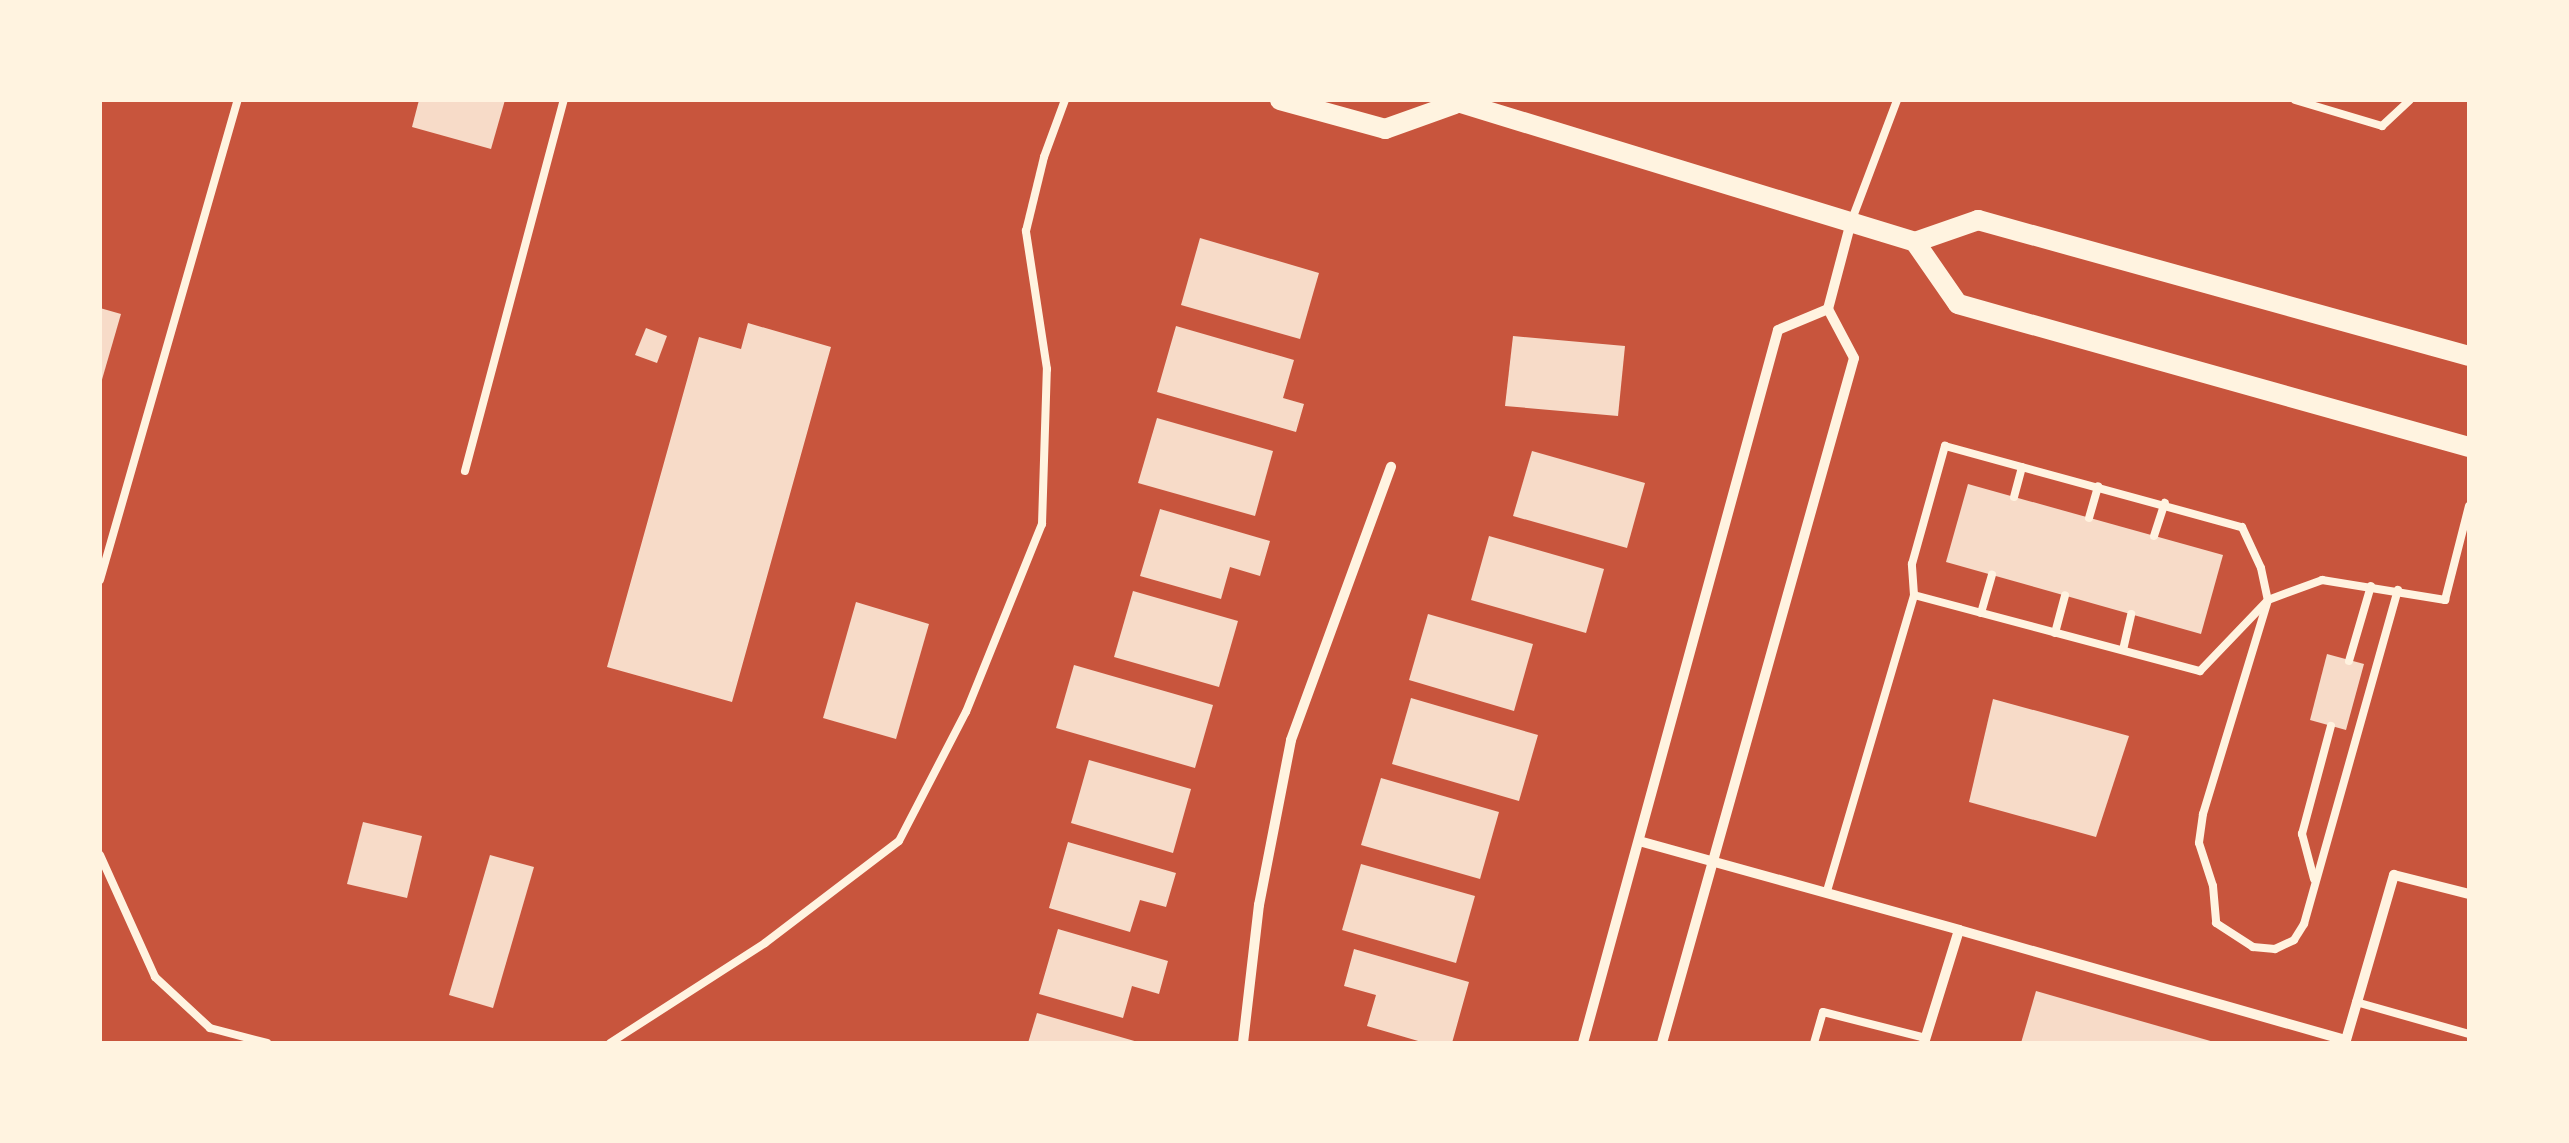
<!DOCTYPE html>
<html>
<head>
<meta charset="utf-8">
<style>
  body { margin:0 }
  #map { position:relative; width:2569px; height:1143px; overflow:hidden; background:#c8553d; font-family:"DM Sans",sans-serif }
  div>[style] { position:absolute }
  .building>* { inset:0; background:#f7dbc8 }
  .service>* { height:8px; margin:-4px; padding:0 4px; transform-origin:4px; border-radius:4px; background:#fff3e0 }
  .minor>* { height:10px; margin:-5px; padding:0 5px; transform-origin:5px; border-radius:5px; background:#fff3e0 }
  .secondary>* { height:20px; margin:-10px; padding:0 10px; transform-origin:10px; border-radius:10px; background:#fff3e0 }
  span { translate:-50% -50%; white-space:nowrap; text-align:center; line-height:1.15; -webkit-text-stroke:8px #fff3e0; paint-order:stroke }
  .frame { position:absolute; inset:0; border:102px solid #fff3e0; pointer-events:none }
</style>
</head>
<body>
<div id="map">
  <div class="building">
    <div style="clip-path:polygon(419px 100px,505px 100px,491px 149px,412px 127px)"></div>
    <div style="clip-path:polygon(1200px 238px,1319px 273px,1300px 339px,1181px 305px)"></div>
    <div style="clip-path:polygon(100px 308px,121px 314px,101px 383px,100px 382px)"></div>
    <div style="clip-path:polygon(748px 323px,831px 347px,732px 702px,607px 667px,699px 337px,741px 349px)"></div>
    <div style="clip-path:polygon(1176px 326px,1294px 360px,1283px 398px,1304px 404px,1296px 432px,1157px 392px)"></div>
    <div style="clip-path:polygon(646px 328px,667px 336px,657px 363px,635px 355px)"></div>
    <div style="clip-path:polygon(1513px 336px,1625px 346px,1618px 416px,1505px 406px)"></div>
    <div style="clip-path:polygon(1157px 418px,1273px 451px,1255px 516px,1138px 483px)"></div>
    <div style="clip-path:polygon(1532px 451px,1645px 483px,1627px 548px,1513px 516px)"></div>
    <div style="clip-path:polygon(1968px 484px,2223px 555px,2201px 634px,1946px 562px)"></div>
    <div style="clip-path:polygon(1160px 509px,1270px 541px,1260px 576px,1230px 567px,1221px 599px,1140px 576px)"></div>
    <div style="clip-path:polygon(1489px 536px,1604px 569px,1586px 633px,1471px 600px)"></div>
    <div style="clip-path:polygon(1133px 591px,1238px 621px,1219px 687px,1114px 657px)"></div>
    <div style="clip-path:polygon(856px 602px,929px 624px,896px 739px,823px 718px)"></div>
    <div style="clip-path:polygon(1428px 614px,1533px 644px,1514px 711px,1409px 680px)"></div>
    <div style="clip-path:polygon(2327px 654px,2364px 664px,2346px 730px,2310px 720px)"></div>
    <div style="clip-path:polygon(1074px 665px,1213px 705px,1195px 768px,1056px 728px)"></div>
    <div style="clip-path:polygon(1411px 698px,1538px 735px,1519px 801px,1392px 764px)"></div>
    <div style="clip-path:polygon(1993px 699px,2129px 736px,2096px 837px,1969px 802px)"></div>
    <div style="clip-path:polygon(1089px 760px,1191px 789px,1173px 853px,1071px 823px)"></div>
    <div style="clip-path:polygon(1381px 778px,1499px 812px,1480px 879px,1361px 845px)"></div>
    <div style="clip-path:polygon(363px 822px,422px 836px,407px 898px,347px 884px)"></div>
    <div style="clip-path:polygon(1068px 842px,1176px 873px,1166px 907px,1140px 900px,1130px 932px,1049px 908px)"></div>
    <div style="clip-path:polygon(490px 855px,534px 867px,493px 1008px,449px 995px)"></div>
    <div style="clip-path:polygon(1361px 864px,1475px 896px,1456px 963px,1342px 930px)"></div>
    <div style="clip-path:polygon(1058px 929px,1168px 961px,1159px 994px,1132px 986px,1123px 1018px,1039px 994px)"></div>
    <div style="clip-path:polygon(1354px 949px,1469px 982px,1452px 1043px,1425px 1043px,1367px 1026px,1376px 995px,1344px 986px)"></div>
    <div style="clip-path:polygon(2036px 991px,2214px 1042px,2214px 1043px,2021px 1043px)"></div>
    <div style="clip-path:polygon(1037px 1013px,1138px 1042px,1138px 1043px,1028px 1043px)"></div>
  </div>
  <div class="service">
    <div style="left:2295px;top:100px;width:91px;rotate:16.6deg"></div>
    <div style="left:2382px;top:126px;width:38px;rotate:-43deg"></div>
    <div style="left:1851px;top:222px;width:130px;rotate:-69.3deg"></div>
    <div style="left:465px;top:471px;width:384px;rotate:-75.1deg"></div>
    <div style="left:2014px;top:497px;width:31px;rotate:-75deg"></div>
    <div style="left:2089px;top:518px;width:33px;rotate:-74deg"></div>
    <div style="left:2154px;top:536px;width:35px;rotate:-72deg"></div>
    <div style="left:100px;top:580px;width:499px;rotate:-74deg"></div>
    <div style="left:1914px;top:595px;width:31px;rotate:-94deg"></div>
    <div style="left:1912px;top:564px;width:123px;rotate:-74.4deg"></div>
    <div style="left:1945px;top:446px;width:308px;rotate:15.3deg"></div>
    <div style="left:2242px;top:527px;width:45px;rotate:65.1deg"></div>
    <div style="left:2261px;top:568px;width:33px;rotate:78deg"></div>
    <div style="left:2268px;top:600px;width:224px;rotate:106.9deg"></div>
    <div style="left:2203px;top:814px;width:29px;rotate:98deg"></div>
    <div style="left:2199px;top:843px;width:45px;rotate:72deg"></div>
    <div style="left:2213px;top:886px;width:37px;rotate:85deg"></div>
    <div style="left:2216px;top:923px;width:44px;rotate:33deg"></div>
    <div style="left:2253px;top:947px;width:22px;rotate:5deg"></div>
    <div style="left:2275px;top:949px;width:21px;rotate:-25deg"></div>
    <div style="left:2294px;top:940px;width:19px;rotate:-58deg"></div>
    <div style="left:2304px;top:924px;width:347px;rotate:-74.3deg"></div>
    <div style="left:1981px;top:613px;width:40px;rotate:-74deg"></div>
    <div style="left:2055px;top:633px;width:39px;rotate:-75deg"></div>
    <div style="left:2123px;top:650px;width:37px;rotate:-77deg"></div>
    <div style="left:2349px;top:661px;width:78px;rotate:-73.7deg"></div>
    <div style="left:100px;top:855px;width:134px;rotate:65.7deg"></div>
    <div style="left:155px;top:977px;width:75px;rotate:42.8deg"></div>
    <div style="left:210px;top:1028px;width:59px;rotate:14.7deg"></div>
    <div style="left:2314px;top:879px;width:47px;rotate:-104.9deg"></div>
    <div style="left:2302px;top:834px;width:112px;rotate:-75deg"></div>
    <div style="left:1827px;top:891px;width:309px;rotate:-73.6deg"></div>
    <div style="left:1914px;top:595px;width:296px;rotate:14.9deg"></div>
    <div style="left:2200px;top:671px;width:98px;rotate:-46.2deg"></div>
    <div style="left:2268px;top:600px;width:58px;rotate:-20.3deg"></div>
    <div style="left:2322px;top:580px;width:125px;rotate:9.2deg"></div>
    <div style="left:2445px;top:600px;width:97px;rotate:-75.7deg"></div>
    <div style="left:2356px;top:1002px;width:117px;rotate:15.8deg"></div>
    <div style="left:610px;top:1043px;width:184px;rotate:-32.8deg"></div>
    <div style="left:765px;top:943px;width:168px;rotate:-37.3deg"></div>
    <div style="left:899px;top:841px;width:145px;rotate:-62.6deg"></div>
    <div style="left:966px;top:712px;width:203px;rotate:-68deg"></div>
    <div style="left:1042px;top:524px;width:155px;rotate:-88.2deg"></div>
    <div style="left:1047px;top:369px;width:140px;rotate:-98.7deg"></div>
    <div style="left:1026px;top:231px;width:76px;rotate:-76.3deg"></div>
    <div style="left:1044px;top:157px;width:61px;rotate:-69.8deg"></div>
    <div style="left:1814px;top:1043px;width:32px;rotate:-74deg"></div>
    <div style="left:1823px;top:1012px;width:106px;rotate:14.2deg"></div>
  </div>
  <div class="minor">
    <div style="left:1639px;top:841px;width:332px;rotate:15.5deg"></div>
    <div style="left:1959px;top:930px;width:118px;rotate:107.2deg"></div>
    <div style="left:1959px;top:930px;width:402px;rotate:15.9deg"></div>
    <div style="left:2346px;top:1040px;width:172px;rotate:-73.8deg"></div>
    <div style="left:2394px;top:875px;width:77px;rotate:14.2deg"></div>
    <div style="left:1243px;top:1043px;width:139px;rotate:-83.4deg"></div>
    <div style="left:1259px;top:905px;width:168px;rotate:-79deg"></div>
    <div style="left:1291px;top:740px;width:291px;rotate:-69.9deg"></div>
    <div style="left:1583px;top:1043px;width:739px;rotate:-74.7deg"></div>
    <div style="left:1778px;top:330px;width:54px;rotate:-22.8deg"></div>
    <div style="left:1662px;top:1043px;width:711px;rotate:-74.34deg"></div>
    <div style="left:1854px;top:358px;width:55px;rotate:-118deg"></div>
    <div style="left:1828px;top:309px;width:90px;rotate:-75.2deg"></div>
  </div>
  <div class="secondary">
    <div style="left:1280px;top:100px;width:109px;rotate:15.4deg"></div>
    <div style="left:1385px;top:129px;width:74px;rotate:-19.7deg"></div>
    <div style="left:1451px;top:100px;width:485px;rotate:17deg"></div>
    <div style="left:1915px;top:242px;width:67px;rotate:-19.2deg"></div>
    <div style="left:1978px;top:220px;width:509px;rotate:15.48deg"></div>
    <div style="left:1915px;top:242px;width:75px;rotate:55.3deg"></div>
    <div style="left:1958px;top:304px;width:531px;rotate:15.63deg"></div>
  </div>
  <div class="frame"></div>
</div>
</body>
</html>
